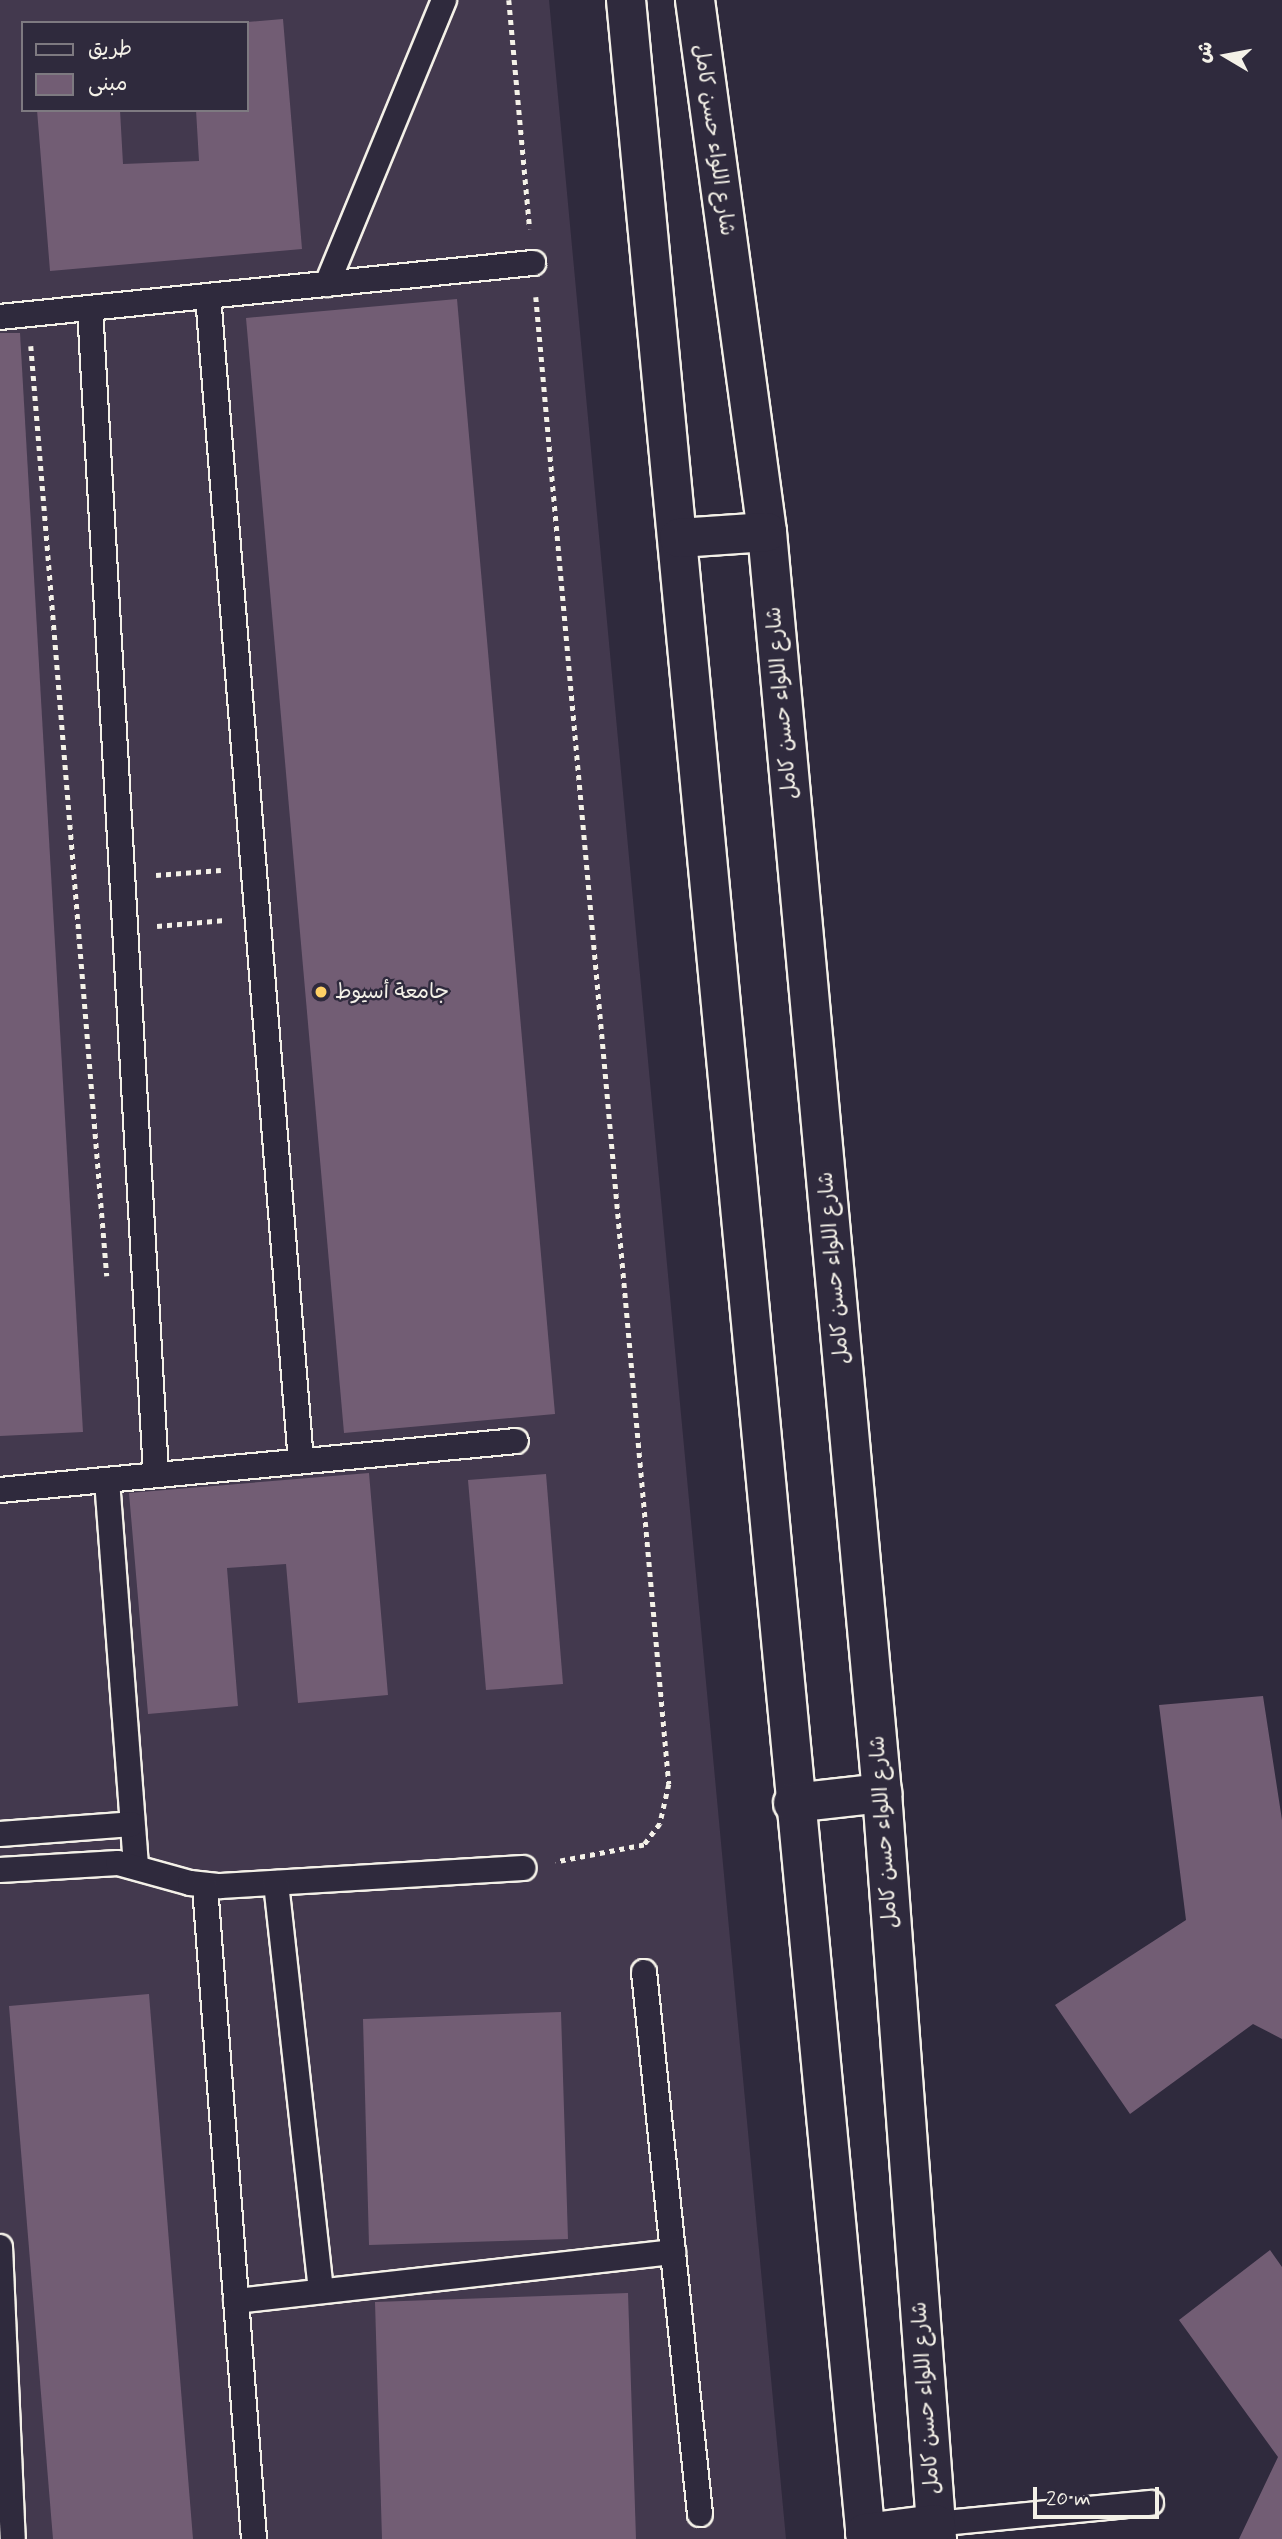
<!DOCTYPE html>
<html>
<head>
<meta charset="utf-8">
<style>
  body { margin:0 }
  #map { position:relative; width:1282px; height:2539px; overflow:hidden; background:#2f2a3d; font-family:Mynerve,"Playpen Sans Arabic",sans-serif }
  div>[style] { position:absolute }
  .built>* { inset:0; background:#43394e }
  .building>* { inset:0; background:#725d74 }
  .path>* { height:4.5px; margin-top:-2.25px; transform-origin:0; background:repeating-linear-gradient(90deg,#f4f1e8 0 5px,transparent 0 10px) }
  .roads { filter:drop-shadow(2px 0 #f4f1e8) drop-shadow(-2px 0 #f4f1e8) drop-shadow(0 2px #f4f1e8) drop-shadow(0 -2px #f4f1e8) }
  .service>* { height:24px; margin:-12px; padding:0 12px; transform-origin:12px; border-radius:12px; background:#2f2a3d }
  .secondary>* { height:38px; margin:-19px; padding:0 19px; transform-origin:19px; border-radius:19px; background:#2f2a3d }
  .dots>* { width:19px; height:19px; translate:-50% -50%; box-sizing:border-box; border:4px solid #2f2a3d; border-radius:50% }
  span { translate:-50% -50%; white-space:nowrap; text-align:center; line-height:1.15; -webkit-text-stroke:5px #2f2a3d; paint-order:stroke }
  .street-label { font-size:21px; color:#f4f1e8 }
  .poi-label { font-size:21px; color:#f4f1e8 }
  .left { translate:0 -50%; text-align:left }
  .legend { position:absolute; left:21px; top:21px; width:228px; height:91px; box-sizing:border-box; background:#2f2a3d; border:2px solid #7e7a81; margin:0; padding:9px 12px; list-style:none; font-size:21px; color:#f4f1e8 }
  .legend li { display:flex; align-items:center; gap:14px; height:35px }
  .legend b { width:35px; border:2px solid #7e7a81 }
  .north { position:absolute; left:1191px; top:21px; width:70px; height:70px; -webkit-text-stroke:5px #2f2a3d; paint-order:stroke; rotate:280deg; font-size:19px; font-weight:700; line-height:28px; text-align:center; color:#f4f1e8 }
  .north::after { content:''; display:block; margin:auto; width:24px; height:32px; background:#f4f1e8; clip-path:polygon(50% 0,100% 100%,50% 72%,0 100%) }
  .scale { position:absolute; left:1033px; top:2487px; width:126px; height:32px; box-sizing:border-box; border:4px solid #f4f1e8; border-top:0; padding-left:9px; font-size:21px; line-height:24px; white-space:nowrap; color:#f4f1e8; -webkit-text-stroke:5px #2f2a3d; paint-order:stroke }
</style>
</head>
<body>
<div id="map">
  <div class="built">
    <div style="clip-path:polygon(evenodd,0 0,549px 0,786px 2539px,0 2539px,0 0,23px 23px,247px 23px,247px 110px,23px 110px,23px 23px)"></div>
  </div>
  <div class="building">
    <div style="clip-path:polygon(283px 19px,302px 249px,50px 271px,37px 110px,120px 110px,123px 164px,199px 161px,196px 110px,247px 110px,247px 22px)"></div>
    <div style="clip-path:polygon(457px 299px,555px 1414px,344px 1433px,246px 318px)"></div>
    <div style="clip-path:polygon(0 333px,20px 333px,83px 1432px,0 1436px)"></div>
    <div style="clip-path:polygon(369px 1473px,388px 1695px,298px 1703px,286px 1564px,227px 1568px,238px 1706px,148px 1714px,129px 1493px)"></div>
    <div style="clip-path:polygon(546px 1474px,563px 1684px,486px 1690px,468px 1480px)"></div>
    <div style="clip-path:polygon(1263px 1696px,1282px 1820px,1282px 2039px,1253px 2024px,1130px 2114px,1055px 2005px,1186px 1920px,1159px 1705px)"></div>
    <div style="clip-path:polygon(149px 1994px,193px 2539px,53px 2539px,9px 2006px)"></div>
    <div style="clip-path:polygon(561px 2012px,568px 2239px,369px 2245px,363px 2019px)"></div>
    <div style="clip-path:polygon(1270px 2250px,1282px 2267px,1282px 2539px,1239px 2539px,1278px 2457px,1179px 2320px)"></div>
    <div style="clip-path:polygon(628px 2293px,636px 2539px,382px 2539px,375px 2302px)"></div>
  </div>
  <div class="path">
    <div style="left:509px;top:0;width:230px;rotate:84.8deg"></div>
    <div style="left:536px;top:297px;width:1493px;rotate:84.89deg"></div>
    <div style="left:669px;top:1784px;width:41px;rotate:102.7deg"></div>
    <div style="left:660px;top:1824px;width:26px;rotate:127deg"></div>
    <div style="left:644px;top:1845px;width:90px;rotate:169.1deg"></div>
    <div style="left:31px;top:346px;width:933px;rotate:85.33deg"></div>
    <div style="left:156px;top:875px;width:65px;rotate:-4.4deg"></div>
    <div style="left:157px;top:926px;width:68px;rotate:-5deg"></div>
  </div>
  <div class="roads">
    <div class="service">
      <div style="left:327px;top:284px;width:307px;rotate:-67.6deg"></div>
      <div style="left:208px;top:296px;width:1169px;rotate:85.44deg"></div>
      <div style="left:90px;top:308px;width:1169px;rotate:86.76deg"></div>
      <div style="left:0;top:317px;width:536px;rotate:-5.79deg"></div>
      <div style="left:107px;top:1480px;width:386px;rotate:85.7deg"></div>
      <div style="left:0;top:1490px;width:518px;rotate:-5.42deg"></div>
      <div style="left:0;top:1834px;width:132px;rotate:-4.3deg"></div>
      <div style="left:0;top:1870px;width:118px;rotate:-3.4deg"></div>
      <div style="left:118px;top:1863px;width:75px;rotate:15.5deg"></div>
      <div style="left:190px;top:1883px;width:30px;rotate:6deg"></div>
      <div style="left:220px;top:1886px;width:304px;rotate:-3.4deg"></div>
      <div style="left:276px;top:1883px;width:409px;rotate:83.7deg"></div>
      <div style="left:205px;top:1886px;width:655px;rotate:85.71deg"></div>
      <div style="left:644px;top:1972px;width:545px;rotate:84.1deg"></div>
      <div style="left:0;top:2247px;width:292px;rotate:87.5deg"></div>
      <div style="left:236px;top:2301px;width:440px;rotate:-6.4deg"></div>
      <div style="left:935px;top:2524px;width:217px;rotate:-5.6deg"></div>
    </div>
    <div class="secondary">
      <div style="left:626px;top:0;width:2550px;rotate:84.6deg"></div>
      <div style="left:695px;top:0;width:537px;rotate:82.29deg"></div>
      <div style="left:767px;top:532px;width:1266px;rotate:84.79deg"></div>
      <div style="left:882px;top:1793px;width:748px;rotate:85.78deg"></div>
      <div style="left:679px;top:538px;width:88px;rotate:-3.9deg"></div>
      <div style="left:793px;top:1803px;width:90px;rotate:-6.4deg"></div>
      <div style="left:865px;top:2533px;width:71px;rotate:-7.3deg"></div>
    </div>
  </div>
  <div class="dots">
    <div style="left:321px;top:992px;background:#ffd166"></div>
  </div>
  <div class="street-label">
    <span style="left:714px;top:140px;rotate:82deg">شارع اللواء حسن كامل</span>
    <span style="left:782px;top:703px;rotate:-95deg">شارع اللواء حسن كامل</span>
    <span style="left:834px;top:1268px;rotate:-95deg">شارع اللواء حسن كامل</span>
    <span style="left:884px;top:1832px;rotate:-94deg">شارع اللواء حسن كامل</span>
    <span style="left:926px;top:2398px;rotate:-94deg">شارع اللواء حسن كامل</span>
  </div>
  <div class="poi-label">
    <span class="left" style="left:335px;top:992px">جامعة أسيوط</span>
  </div>
  <ul class="legend">
  <li><b style="height:9px;background:#2f2a3d"></b>طريق</li>
  <li><b style="height:19px;background:#725d74"></b>مبنى</li>
  </ul>
  <div class="north">ش</div>
  <div class="scale">20 m</div>
</div>
</body>
</html>
